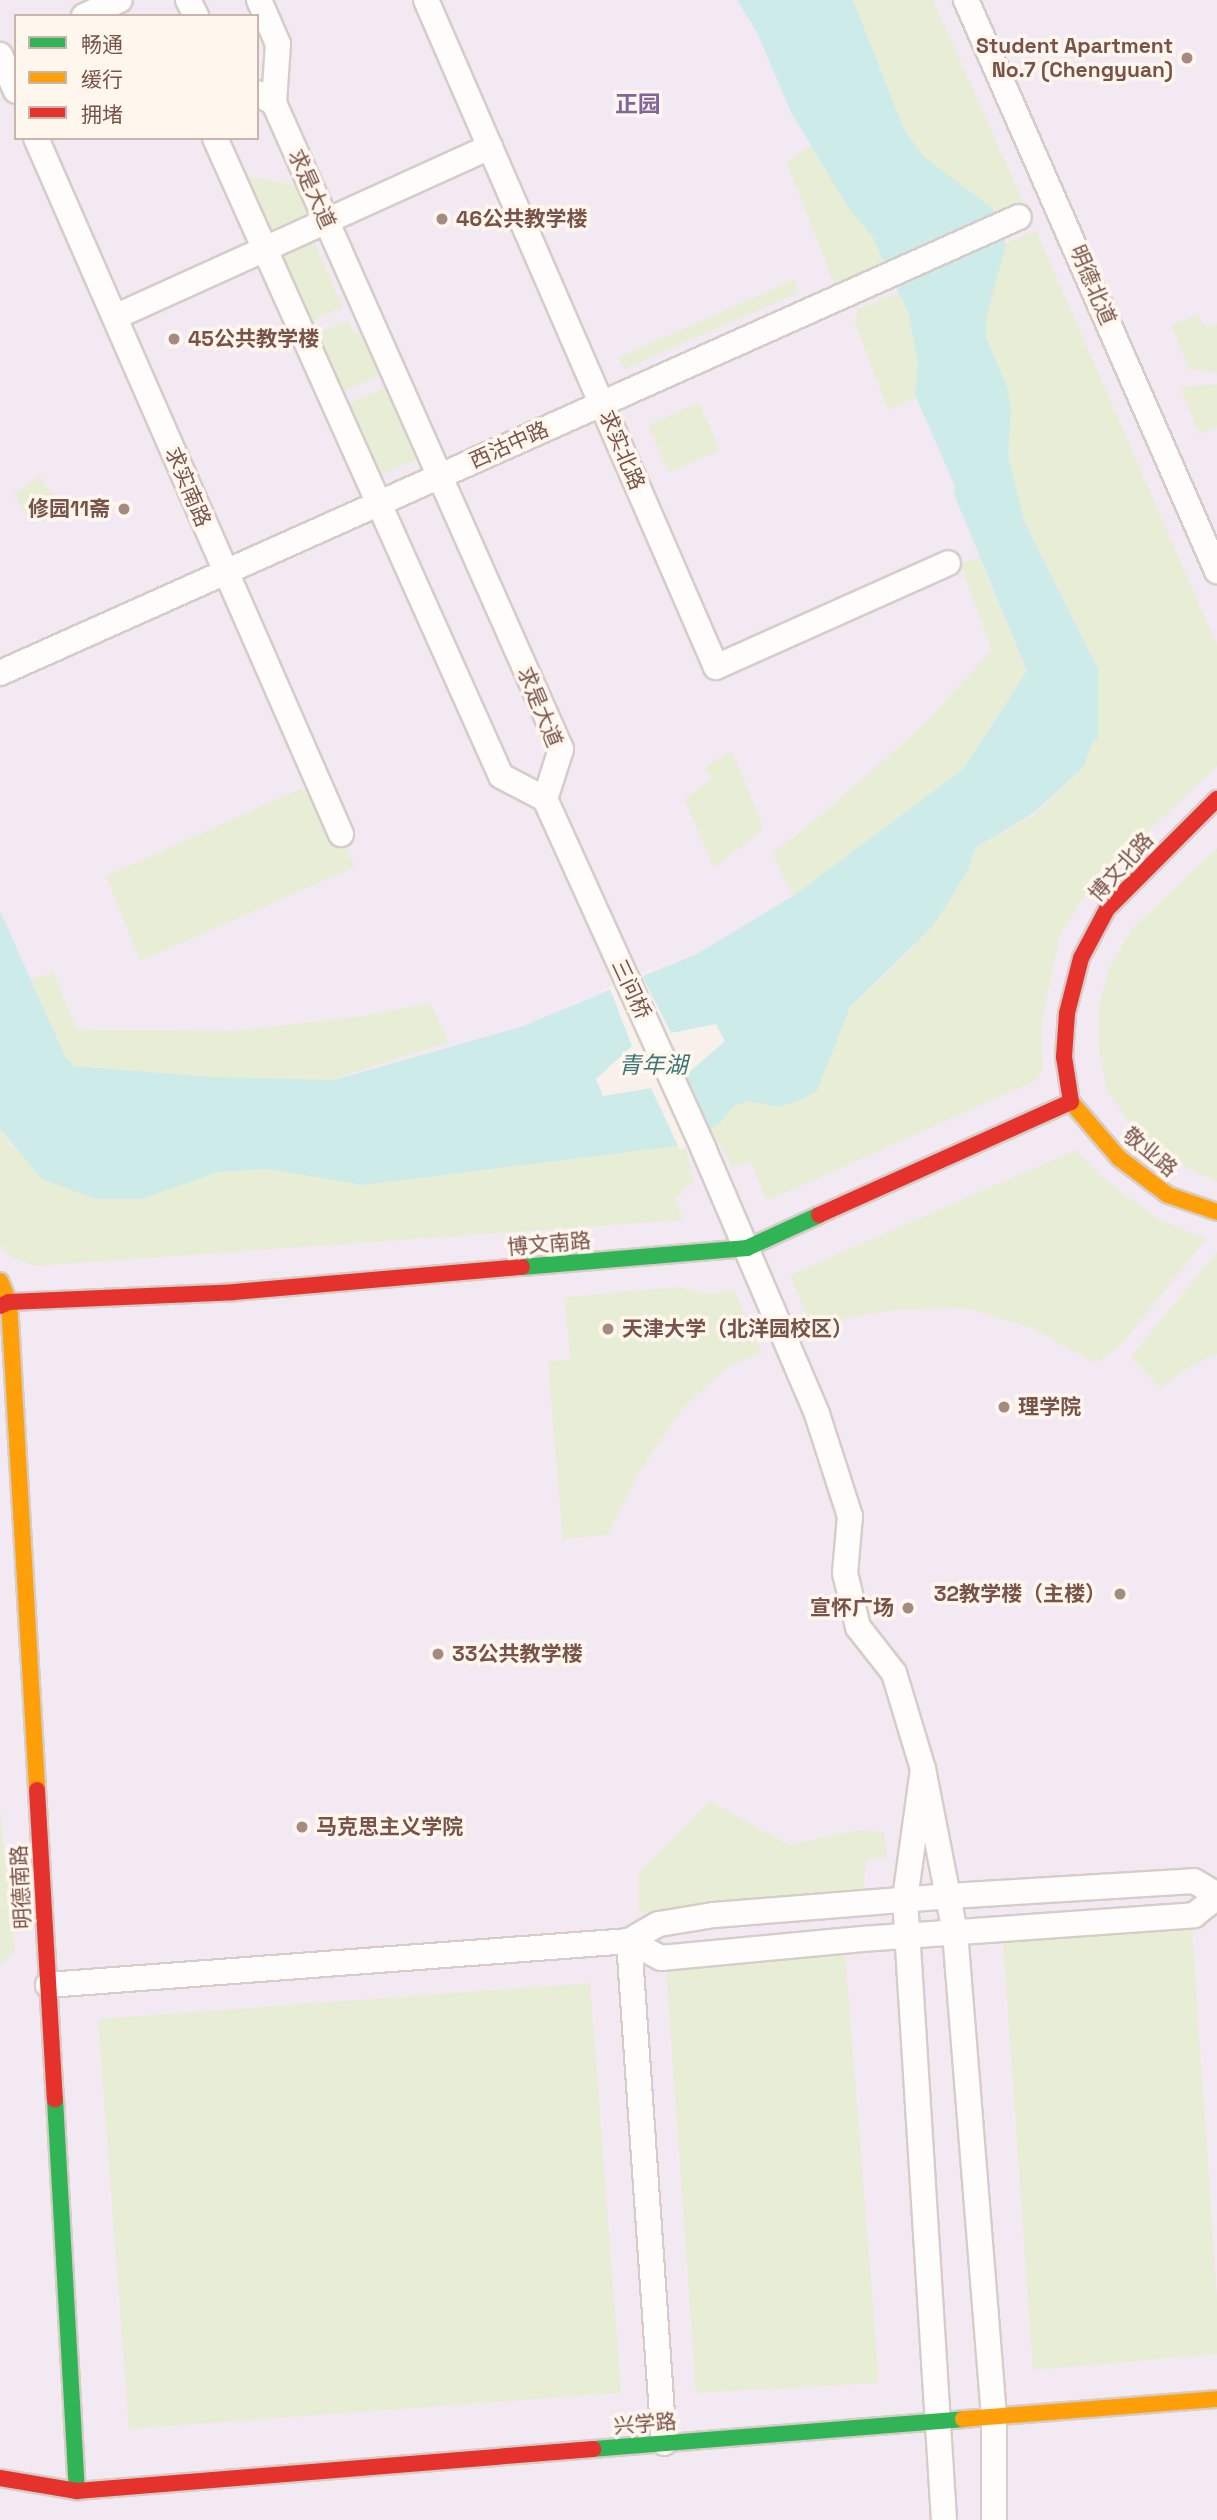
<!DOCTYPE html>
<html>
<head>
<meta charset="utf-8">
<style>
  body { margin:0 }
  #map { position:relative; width:1217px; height:2520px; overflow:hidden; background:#f8f1eb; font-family:"Space Grotesk","Noto Sans SC",sans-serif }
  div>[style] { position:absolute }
  .education>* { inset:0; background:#f2e9f3 }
  .green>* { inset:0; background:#e8eed6 }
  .water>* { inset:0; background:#cdebe9 }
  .pier>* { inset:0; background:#f8f1eb }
  .roads { filter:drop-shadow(2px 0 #d6cdc8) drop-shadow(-2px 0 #d6cdc8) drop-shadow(0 2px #d6cdc8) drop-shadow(0 -2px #d6cdc8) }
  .street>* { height:24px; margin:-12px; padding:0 12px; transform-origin:12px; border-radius:12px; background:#fefdfc }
  .fast>* { height:16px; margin:-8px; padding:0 8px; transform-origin:8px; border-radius:8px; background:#30b455 }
  .slow>* { height:16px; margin:-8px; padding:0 8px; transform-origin:8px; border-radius:8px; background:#ff9f0a }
  .jam>* { height:16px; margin:-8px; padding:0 8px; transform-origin:8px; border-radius:8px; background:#e5322d }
  .dots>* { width:19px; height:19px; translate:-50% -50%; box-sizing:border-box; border:4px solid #fff6ee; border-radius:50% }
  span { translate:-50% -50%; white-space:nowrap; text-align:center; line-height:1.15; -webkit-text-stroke:7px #fff6ee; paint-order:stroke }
  .poi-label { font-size:21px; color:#785349; font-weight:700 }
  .right { translate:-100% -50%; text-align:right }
  .left { translate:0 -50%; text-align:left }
  .street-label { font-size:21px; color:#785349 }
  .neighbourhood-label { font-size:23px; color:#81659c; font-weight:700 }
  .water-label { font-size:23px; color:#397676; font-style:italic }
  .legend { position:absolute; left:14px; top:14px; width:245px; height:126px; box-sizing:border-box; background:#fff6ee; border:2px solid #c9b5ac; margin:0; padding:9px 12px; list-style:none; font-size:21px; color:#785349 }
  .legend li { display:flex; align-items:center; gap:14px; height:35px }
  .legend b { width:35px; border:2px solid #c9b5ac }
</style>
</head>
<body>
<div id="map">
  <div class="education">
    <div style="clip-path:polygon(evenodd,0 0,1217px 0,1217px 2520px,0 2520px,0 0,16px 16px,257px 16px,257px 138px,16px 138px,16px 16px)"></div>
  </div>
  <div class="green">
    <div style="clip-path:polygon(853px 0,933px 0,1026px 208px,999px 220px,923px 156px,903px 127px)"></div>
    <div style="clip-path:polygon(813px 146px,849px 209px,872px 236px,889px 272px,838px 294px,787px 163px,803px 150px)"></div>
    <div style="clip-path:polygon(237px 174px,305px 187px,317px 216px,265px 239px)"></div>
    <div style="clip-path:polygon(1036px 230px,1217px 645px,1217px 766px,1093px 883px,1060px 935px,1041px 1025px,1043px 1070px,1035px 1081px,767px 1201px,750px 1161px,733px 1167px,710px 1128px,734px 1106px,747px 1101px,778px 1107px,817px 1091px,850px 1007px,907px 954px,968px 871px,974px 848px,1033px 816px,1083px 768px,1098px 732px,1098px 669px,1025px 523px,1008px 456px,1011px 413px,986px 337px,985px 319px,1005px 244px)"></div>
    <div style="clip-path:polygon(313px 240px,343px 307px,304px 324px,276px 256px)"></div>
    <div style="clip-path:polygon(795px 279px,798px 293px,624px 369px,618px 358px)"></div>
    <div style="clip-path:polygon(899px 293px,909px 315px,918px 366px,916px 397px,888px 410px,855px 323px,858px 309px)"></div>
    <div style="clip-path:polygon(1198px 315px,1205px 327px,1217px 324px,1217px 373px,1189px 369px,1171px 325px)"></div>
    <div style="clip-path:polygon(348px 321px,355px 334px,368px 329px,387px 372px,344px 391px,335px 373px,327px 377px,310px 337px)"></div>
    <div style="clip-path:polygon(394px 384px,425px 456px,380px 475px,349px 403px)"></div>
    <div style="clip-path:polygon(1217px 384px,1217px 427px,1199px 434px,1180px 387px)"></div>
    <div style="clip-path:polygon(699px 402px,720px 450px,669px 473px,648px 425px)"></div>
    <div style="clip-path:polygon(40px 476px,65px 514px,33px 524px,13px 494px)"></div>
    <div style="clip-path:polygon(979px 557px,1027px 672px,963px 769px,793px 896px,772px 853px,817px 819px,921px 727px,992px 650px,960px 564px)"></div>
    <div style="clip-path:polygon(732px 751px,761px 822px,762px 831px,714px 868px,684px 799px,712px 779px,704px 768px)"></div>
    <div style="clip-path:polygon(302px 788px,344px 844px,355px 867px,140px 961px,106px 876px)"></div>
    <div style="clip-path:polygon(1217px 848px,1217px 1182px,1166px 1157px,1131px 1125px,1107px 1091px,1099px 1050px,1099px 1005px,1109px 969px,1131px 930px)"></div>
    <div style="clip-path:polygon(53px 972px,76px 1027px,89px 1030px,234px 1031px,363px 1016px,430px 1003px,449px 1042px,330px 1080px,212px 1077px,74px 1066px,66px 1058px,31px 979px)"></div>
    <div style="clip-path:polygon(0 1129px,12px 1147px,142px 1199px,218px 1172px,269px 1169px,363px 1185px,685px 1145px,694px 1183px,682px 1189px,682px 1194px,675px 1198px,683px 1220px,35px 1266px,9px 1256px,0 1244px)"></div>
    <div style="clip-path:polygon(1076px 1150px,1100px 1176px,1158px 1219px,1206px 1239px,1121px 1345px,1095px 1363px,1032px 1328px,965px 1308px,895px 1310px,846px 1318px,814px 1333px,790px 1275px)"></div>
    <div style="clip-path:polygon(1217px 1252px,1217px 1354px,1193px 1365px,1160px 1388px,1131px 1357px)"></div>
    <div style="clip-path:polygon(678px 1287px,706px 1294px,734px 1290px,762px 1353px,727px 1367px,683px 1408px,640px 1471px,608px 1535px,563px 1539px,548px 1362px,571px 1359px,564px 1297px)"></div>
    <div style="clip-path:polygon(710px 1801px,789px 1845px,859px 1830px,884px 1832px,887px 1858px,866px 1860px,863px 1894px,639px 1912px,639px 1873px)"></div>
    <div style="clip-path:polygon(0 1808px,15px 1951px,0 1966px)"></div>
    <div style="clip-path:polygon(1192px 1929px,1217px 2300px,1217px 2354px,1033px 2370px,1003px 1941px)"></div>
    <div style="clip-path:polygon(845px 1953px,879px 2383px,696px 2393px,666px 1966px)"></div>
    <div style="clip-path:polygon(590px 1983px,621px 2393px,129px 2429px,98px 2019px)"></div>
  </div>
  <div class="water">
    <div style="clip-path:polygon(737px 0,853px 0,903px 127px,923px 156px,993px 209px,1005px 232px,1005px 248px,986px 319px,986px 337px,1008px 389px,1011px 413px,1008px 456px,1025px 523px,1098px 669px,1098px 738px,1093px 742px,1083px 768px,1032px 814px,975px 848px,968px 871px,932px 927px,850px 1007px,817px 1091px,801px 1100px,778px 1107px,748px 1101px,734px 1106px,721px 1122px,685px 1145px,363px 1185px,269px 1169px,218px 1172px,142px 1199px,96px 1199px,42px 1179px,0 1129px,0 911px,66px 1058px,74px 1066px,212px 1077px,334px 1080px,521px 1027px,697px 954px,793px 896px,963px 769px,1027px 671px,954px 494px,955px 486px,915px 395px,918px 365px,909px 314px,872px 236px,849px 209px,791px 112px,757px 32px)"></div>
  </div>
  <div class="pier">
    <div style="clip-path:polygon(667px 963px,642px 976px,671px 1033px,716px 1024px,725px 1041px,686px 1075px,711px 1132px,680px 1150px,651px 1088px,603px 1096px,596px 1079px,632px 1046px,610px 989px,587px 996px)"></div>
  </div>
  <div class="roads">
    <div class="street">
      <div style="left:188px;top:0;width:18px;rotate:63deg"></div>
      <div style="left:259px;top:0;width:48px;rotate:66.6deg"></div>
      <div style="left:278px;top:44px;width:59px;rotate:93.9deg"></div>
      <div style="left:426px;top:0;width:727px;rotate:66.5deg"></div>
      <div style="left:716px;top:667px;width:254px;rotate:-24.1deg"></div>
      <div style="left:966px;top:0;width:624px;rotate:66.27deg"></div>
      <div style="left:84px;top:16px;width:39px;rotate:-24deg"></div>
      <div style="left:0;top:55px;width:39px;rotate:66deg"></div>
      <div style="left:257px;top:93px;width:20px;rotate:30deg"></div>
      <div style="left:274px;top:103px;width:707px;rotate:66.05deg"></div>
      <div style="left:561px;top:749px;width:52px;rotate:107.7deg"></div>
      <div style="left:36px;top:138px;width:760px;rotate:66.34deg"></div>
      <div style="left:215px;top:138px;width:699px;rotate:65.85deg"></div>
      <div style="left:501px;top:776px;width:50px;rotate:27.6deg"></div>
      <div style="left:115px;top:317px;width:412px;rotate:-24.4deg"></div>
      <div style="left:0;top:673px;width:1116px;rotate:-24.11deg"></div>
      <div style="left:545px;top:799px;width:385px;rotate:65.6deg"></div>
      <div style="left:704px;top:1150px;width:287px;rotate:66.8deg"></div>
      <div style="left:817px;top:1414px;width:107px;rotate:72.1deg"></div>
      <div style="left:850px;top:1516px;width:57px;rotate:95deg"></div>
      <div style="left:845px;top:1573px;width:56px;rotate:76.5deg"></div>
      <div style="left:858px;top:1627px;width:58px;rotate:52deg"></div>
      <div style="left:894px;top:1673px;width:100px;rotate:73.2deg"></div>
      <div style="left:629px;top:1941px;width:36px;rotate:28deg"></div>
      <div style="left:661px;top:1958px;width:202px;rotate:-5.4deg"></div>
      <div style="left:862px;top:1939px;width:333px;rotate:-4.1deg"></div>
      <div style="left:1194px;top:1915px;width:29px;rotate:-38deg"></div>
      <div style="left:629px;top:1941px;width:503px;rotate:86.01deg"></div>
      <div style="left:48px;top:1985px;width:583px;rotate:-4.33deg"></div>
      <div style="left:629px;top:1941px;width:34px;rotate:-30deg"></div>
      <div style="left:659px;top:1924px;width:56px;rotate:-9.3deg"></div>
      <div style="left:714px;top:1915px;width:237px;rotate:-4.6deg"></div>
      <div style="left:950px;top:1896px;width:244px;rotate:-3.5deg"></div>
      <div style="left:1194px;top:1881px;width:27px;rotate:31deg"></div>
      <div style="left:944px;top:2520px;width:622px;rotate:-93.59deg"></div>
      <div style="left:905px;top:1899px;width:131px;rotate:-82.1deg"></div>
      <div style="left:923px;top:1769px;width:166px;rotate:78.9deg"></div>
      <div style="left:955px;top:1932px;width:486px;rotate:85.4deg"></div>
      <div style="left:994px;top:2416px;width:104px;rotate:90deg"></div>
    </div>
    <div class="fast">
      <div style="left:522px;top:1267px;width:226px;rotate:-4.8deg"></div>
      <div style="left:747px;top:1248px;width:79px;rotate:-24.6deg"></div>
      <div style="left:55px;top:2099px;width:393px;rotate:86.8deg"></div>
      <div style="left:593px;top:2449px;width:371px;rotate:-4.6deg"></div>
    </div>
    <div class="slow">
      <div style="left:1071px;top:1102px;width:74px;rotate:49.4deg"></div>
      <div style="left:1119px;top:1158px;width:61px;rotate:37.1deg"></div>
      <div style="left:1168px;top:1195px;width:52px;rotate:19.1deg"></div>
      <div style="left:0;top:1281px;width:23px;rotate:67deg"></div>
      <div style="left:9px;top:1302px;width:489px;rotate:86.7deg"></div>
      <div style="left:963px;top:2419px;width:255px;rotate:-4.5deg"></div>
    </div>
    <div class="jam">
      <div style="left:1071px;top:1102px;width:46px;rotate:-98.8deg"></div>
      <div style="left:1064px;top:1057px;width:44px;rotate:-86.1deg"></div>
      <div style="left:1067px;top:1013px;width:57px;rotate:-75.7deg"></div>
      <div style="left:1081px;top:958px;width:55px;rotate:-62deg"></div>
      <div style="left:1107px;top:909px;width:156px;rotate:-45deg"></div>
      <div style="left:819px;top:1215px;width:276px;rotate:-24.2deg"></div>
      <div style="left:0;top:1306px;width:10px;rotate:-24deg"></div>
      <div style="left:9px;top:1302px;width:225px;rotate:-2.5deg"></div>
      <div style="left:234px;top:1292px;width:289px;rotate:-5deg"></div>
      <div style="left:37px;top:1790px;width:310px;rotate:86.7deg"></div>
      <div style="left:0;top:2478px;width:78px;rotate:9.6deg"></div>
      <div style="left:77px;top:2491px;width:518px;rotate:-4.65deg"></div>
    </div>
  </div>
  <div class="dots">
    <div style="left:1187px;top:58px;background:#a58a82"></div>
    <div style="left:442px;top:219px;background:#a58a82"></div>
    <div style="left:174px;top:339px;background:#a58a82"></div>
    <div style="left:124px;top:509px;background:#a58a82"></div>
    <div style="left:608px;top:1329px;background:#a58a82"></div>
    <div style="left:1004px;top:1407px;background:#a58a82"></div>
    <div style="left:1120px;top:1594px;background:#a58a82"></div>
    <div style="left:908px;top:1608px;background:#a58a82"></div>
    <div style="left:438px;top:1654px;background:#a58a82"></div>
    <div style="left:302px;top:1827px;background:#a58a82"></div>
  </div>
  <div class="poi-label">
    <span class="right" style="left:1173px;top:58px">Student Apartment<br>No.7 (Chengyuan)</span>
    <span class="left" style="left:456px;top:219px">46公共教学楼</span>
    <span class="left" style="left:188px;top:339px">45公共教学楼</span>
    <span class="right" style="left:110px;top:509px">修园11斋</span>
    <span class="left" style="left:622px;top:1329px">天津大学（北洋园校区）</span>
    <span class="left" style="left:1018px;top:1407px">理学院</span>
    <span class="right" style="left:1106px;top:1594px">32教学楼（主楼）</span>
    <span class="right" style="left:894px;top:1608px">宣怀广场</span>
    <span class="left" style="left:452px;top:1654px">33公共教学楼</span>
    <span class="left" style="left:316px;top:1827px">马克思主义学院</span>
  </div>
  <div class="street-label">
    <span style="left:312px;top:189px;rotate:66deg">求是大道</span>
    <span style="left:1093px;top:285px;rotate:67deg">明德北道</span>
    <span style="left:509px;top:445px;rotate:-24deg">西沽中路</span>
    <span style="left:622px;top:450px;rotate:67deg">求实北路</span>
    <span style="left:188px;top:487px;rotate:67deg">求实南路</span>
    <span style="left:540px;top:707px;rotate:68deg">求是大道</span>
    <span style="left:1121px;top:867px;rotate:-48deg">博文北路</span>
    <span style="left:631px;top:989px;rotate:65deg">三问桥</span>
    <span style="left:1150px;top:1152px;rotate:40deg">敬业路</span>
    <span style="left:549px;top:1244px;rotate:-5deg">博文南路</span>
    <span style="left:21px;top:1887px;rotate:-93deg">明德南路</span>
    <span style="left:645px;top:2424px;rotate:-5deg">兴学路</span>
  </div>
  <div class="neighbourhood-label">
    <span style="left:638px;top:104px">正园</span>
  </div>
  <div class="water-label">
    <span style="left:653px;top:1065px">青年湖</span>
  </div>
  <ul class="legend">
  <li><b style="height:9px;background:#30b455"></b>畅通</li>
  <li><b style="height:9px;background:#ff9f0a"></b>缓行</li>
  <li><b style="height:9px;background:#e5322d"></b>拥堵</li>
  </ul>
</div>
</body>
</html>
